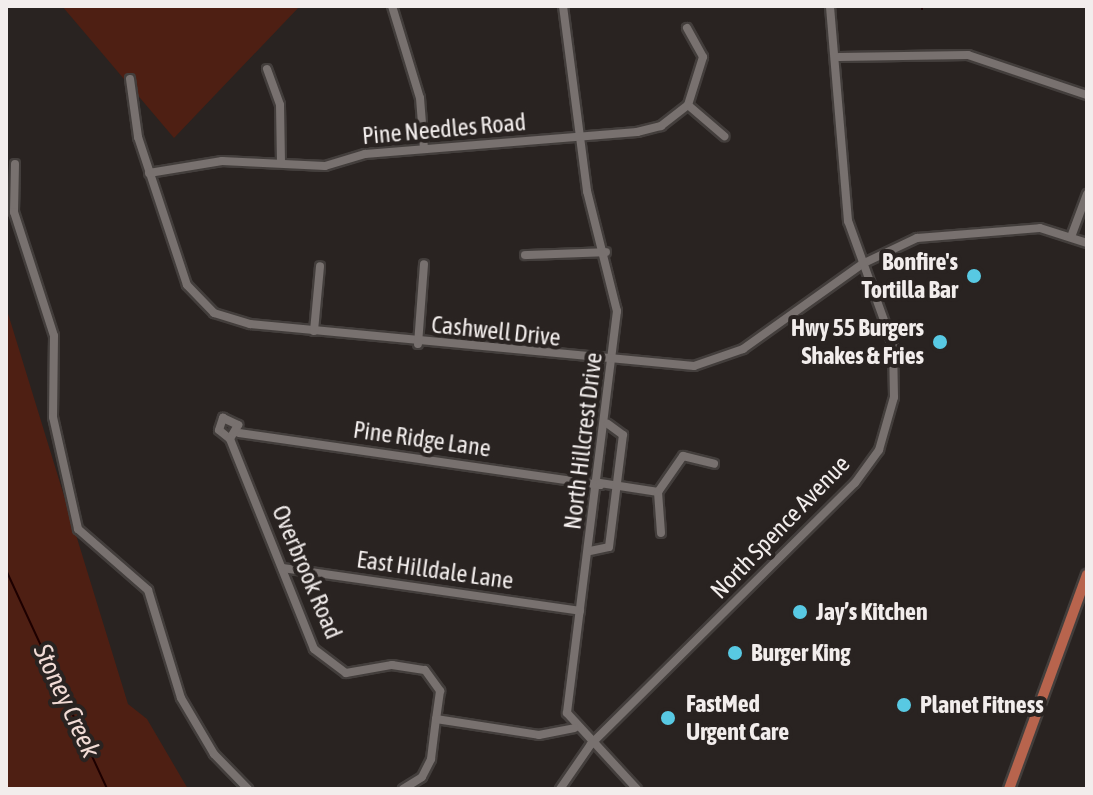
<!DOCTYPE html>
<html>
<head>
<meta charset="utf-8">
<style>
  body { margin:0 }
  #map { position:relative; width:1093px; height:795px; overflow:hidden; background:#292321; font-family:"Asap Condensed",sans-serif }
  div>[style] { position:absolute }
  .green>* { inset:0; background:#4e1f13 }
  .stream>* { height:2px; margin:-1px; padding:0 1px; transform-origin:1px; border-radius:1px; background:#1d0000 }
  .roads { filter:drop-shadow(2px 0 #433e3c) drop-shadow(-2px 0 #433e3c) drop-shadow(0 2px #433e3c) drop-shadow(0 -2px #433e3c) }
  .minor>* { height:8px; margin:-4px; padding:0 4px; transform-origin:4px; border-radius:4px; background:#78716f }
  .major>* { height:10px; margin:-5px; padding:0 5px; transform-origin:5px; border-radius:5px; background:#b8644d }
  .dots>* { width:22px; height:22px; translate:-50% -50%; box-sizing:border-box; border:4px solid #292321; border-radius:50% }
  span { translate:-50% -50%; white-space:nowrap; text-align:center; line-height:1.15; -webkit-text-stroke:8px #292321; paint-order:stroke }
  .street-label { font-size:24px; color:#f2edec }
  .poi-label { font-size:24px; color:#f2edec; font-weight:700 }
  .right { translate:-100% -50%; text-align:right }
  .left { translate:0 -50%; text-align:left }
  .water-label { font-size:26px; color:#f1dbd5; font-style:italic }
  .frame { position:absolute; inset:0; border:8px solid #f2edec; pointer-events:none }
</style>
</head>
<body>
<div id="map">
  <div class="green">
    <div style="clip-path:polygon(62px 6px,300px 6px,174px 138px)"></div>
    <div style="clip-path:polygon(6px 307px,128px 704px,147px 719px,188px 789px,6px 789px)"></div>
  </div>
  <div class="stream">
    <div style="left:922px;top:6px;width:3px;rotate:90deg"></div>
    <div style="left:6px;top:570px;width:241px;rotate:65.2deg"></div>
  </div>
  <div class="roads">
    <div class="minor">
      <div style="left:392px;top:6px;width:96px;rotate:73.1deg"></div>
      <div style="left:420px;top:98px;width:51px;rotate:85.5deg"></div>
      <div style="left:563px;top:6px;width:187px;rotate:82.6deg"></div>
      <div style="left:587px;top:191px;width:124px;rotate:76deg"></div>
      <div style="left:617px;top:311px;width:405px;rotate:97.1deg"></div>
      <div style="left:567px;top:713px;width:103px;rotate:47.4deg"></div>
      <div style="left:687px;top:28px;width:33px;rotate:61deg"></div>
      <div style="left:703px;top:57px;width:50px;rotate:107.4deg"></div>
      <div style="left:688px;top:105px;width:48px;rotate:40.7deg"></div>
      <div style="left:839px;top:57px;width:129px;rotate:-0.9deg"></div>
      <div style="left:968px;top:55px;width:126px;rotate:18.6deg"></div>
      <div style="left:267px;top:69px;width:38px;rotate:70deg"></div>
      <div style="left:280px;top:105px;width:57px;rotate:89deg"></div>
      <div style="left:130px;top:79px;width:59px;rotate:82.1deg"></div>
      <div style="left:138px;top:137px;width:156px;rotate:71.7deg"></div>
      <div style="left:187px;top:285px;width:39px;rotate:46deg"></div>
      <div style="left:214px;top:313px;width:38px;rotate:17deg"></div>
      <div style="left:250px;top:324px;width:446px;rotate:5.4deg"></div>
      <div style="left:694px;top:366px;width:52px;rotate:-19.1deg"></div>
      <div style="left:743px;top:349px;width:146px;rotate:-35.5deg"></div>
      <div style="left:862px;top:264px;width:61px;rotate:-25.3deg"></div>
      <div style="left:917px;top:238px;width:123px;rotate:-4.6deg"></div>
      <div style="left:1040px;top:228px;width:49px;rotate:17.7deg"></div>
      <div style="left:15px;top:164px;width:48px;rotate:91.2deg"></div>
      <div style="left:14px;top:212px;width:130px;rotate:72.1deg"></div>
      <div style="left:54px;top:336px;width:81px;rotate:90.7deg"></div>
      <div style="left:53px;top:417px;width:115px;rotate:77.4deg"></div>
      <div style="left:78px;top:529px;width:93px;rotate:41.1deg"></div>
      <div style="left:148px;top:590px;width:113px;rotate:73deg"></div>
      <div style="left:181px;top:698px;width:65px;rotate:59.5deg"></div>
      <div style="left:214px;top:754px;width:49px;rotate:45.8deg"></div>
      <div style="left:149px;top:173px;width:74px;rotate:-9.3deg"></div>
      <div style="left:222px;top:161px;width:103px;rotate:2.8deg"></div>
      <div style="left:325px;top:166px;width:42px;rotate:-16.7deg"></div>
      <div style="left:365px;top:154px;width:273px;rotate:-4.6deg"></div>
      <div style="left:637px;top:132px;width:25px;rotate:-14deg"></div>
      <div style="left:661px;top:126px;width:34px;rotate:-38deg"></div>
      <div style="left:1071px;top:237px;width:46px;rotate:-69.6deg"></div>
      <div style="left:525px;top:255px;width:81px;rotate:-2.1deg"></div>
      <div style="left:314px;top:331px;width:65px;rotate:-84.7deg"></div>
      <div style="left:418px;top:344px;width:80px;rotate:-85.7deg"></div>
      <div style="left:239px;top:433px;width:365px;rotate:8.2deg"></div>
      <div style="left:230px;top:439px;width:14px;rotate:-141deg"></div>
      <div style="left:219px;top:430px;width:13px;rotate:-72deg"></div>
      <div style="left:223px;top:418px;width:17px;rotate:25deg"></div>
      <div style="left:238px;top:425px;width:16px;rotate:120deg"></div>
      <div style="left:230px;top:439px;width:226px;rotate:68.2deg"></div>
      <div style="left:314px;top:649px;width:40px;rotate:37deg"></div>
      <div style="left:346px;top:673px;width:47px;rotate:-9.9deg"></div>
      <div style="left:392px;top:665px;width:33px;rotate:9deg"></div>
      <div style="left:425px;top:670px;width:26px;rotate:54deg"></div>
      <div style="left:440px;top:691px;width:28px;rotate:98deg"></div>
      <div style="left:600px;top:483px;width:59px;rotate:8.8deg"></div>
      <div style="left:658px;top:492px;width:41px;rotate:85.8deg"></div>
      <div style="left:658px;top:492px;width:44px;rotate:-55.2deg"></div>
      <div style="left:683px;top:456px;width:32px;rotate:14deg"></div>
      <div style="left:590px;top:551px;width:19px;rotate:-12deg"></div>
      <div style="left:609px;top:547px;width:113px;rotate:-82.9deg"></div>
      <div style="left:623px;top:435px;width:19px;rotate:-144deg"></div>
      <div style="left:283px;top:568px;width:300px;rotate:8.2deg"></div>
      <div style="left:403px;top:789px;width:22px;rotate:-32deg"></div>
      <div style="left:422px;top:777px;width:20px;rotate:-63deg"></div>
      <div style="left:431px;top:759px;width:40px;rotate:-82.9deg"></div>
      <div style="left:436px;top:719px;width:104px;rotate:8.8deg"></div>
      <div style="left:539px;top:735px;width:36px;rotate:-11deg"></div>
      <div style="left:560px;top:789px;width:55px;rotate:-55.4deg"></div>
      <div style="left:591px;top:744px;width:371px;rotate:-44.7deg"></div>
      <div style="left:855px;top:483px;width:41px;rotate:-54deg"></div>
      <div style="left:879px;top:450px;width:55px;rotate:-74.2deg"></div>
      <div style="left:894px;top:397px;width:52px;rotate:-91.1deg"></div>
      <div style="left:893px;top:345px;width:132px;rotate:-109.9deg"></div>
      <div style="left:848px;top:221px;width:216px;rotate:-94.8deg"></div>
    </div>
    <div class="major">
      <div style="left:1009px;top:789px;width:228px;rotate:-70deg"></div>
    </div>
  </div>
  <div class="dots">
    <div style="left:974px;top:276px;background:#58c9e3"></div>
    <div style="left:940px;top:342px;background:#58c9e3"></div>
    <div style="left:800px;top:612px;background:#58c9e3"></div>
    <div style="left:735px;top:653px;background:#58c9e3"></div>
    <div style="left:904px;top:705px;background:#58c9e3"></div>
    <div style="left:668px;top:718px;background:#58c9e3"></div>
  </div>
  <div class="street-label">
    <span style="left:444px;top:129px;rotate:-5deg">Pine Needles Road</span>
    <span style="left:496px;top:331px;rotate:6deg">Cashwell Drive</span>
    <span style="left:422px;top:439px;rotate:8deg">Pine Ridge Lane</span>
    <span style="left:583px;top:441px;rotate:-83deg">North Hillcrest Drive</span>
    <span style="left:780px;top:527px;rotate:-46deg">North Spence Avenue</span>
    <span style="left:435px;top:570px;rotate:8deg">East Hilldale Lane</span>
    <span style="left:307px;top:572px;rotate:67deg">Overbrook Road</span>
  </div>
  <div class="poi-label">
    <span class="right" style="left:958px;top:276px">Bonfire's<br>Tortilla Bar</span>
    <span class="right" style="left:924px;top:342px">Hwy 55 Burgers<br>Shakes &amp; Fries</span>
    <span class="left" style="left:816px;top:612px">Jay’s Kitchen</span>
    <span class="left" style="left:751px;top:653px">Burger King</span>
    <span class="left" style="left:686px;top:718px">FastMed<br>Urgent Care</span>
    <span class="left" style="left:920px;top:705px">Planet Fitness</span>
  </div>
  <div class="water-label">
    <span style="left:66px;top:701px;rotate:65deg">Stoney Creek</span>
  </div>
  <div class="frame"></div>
</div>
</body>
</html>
